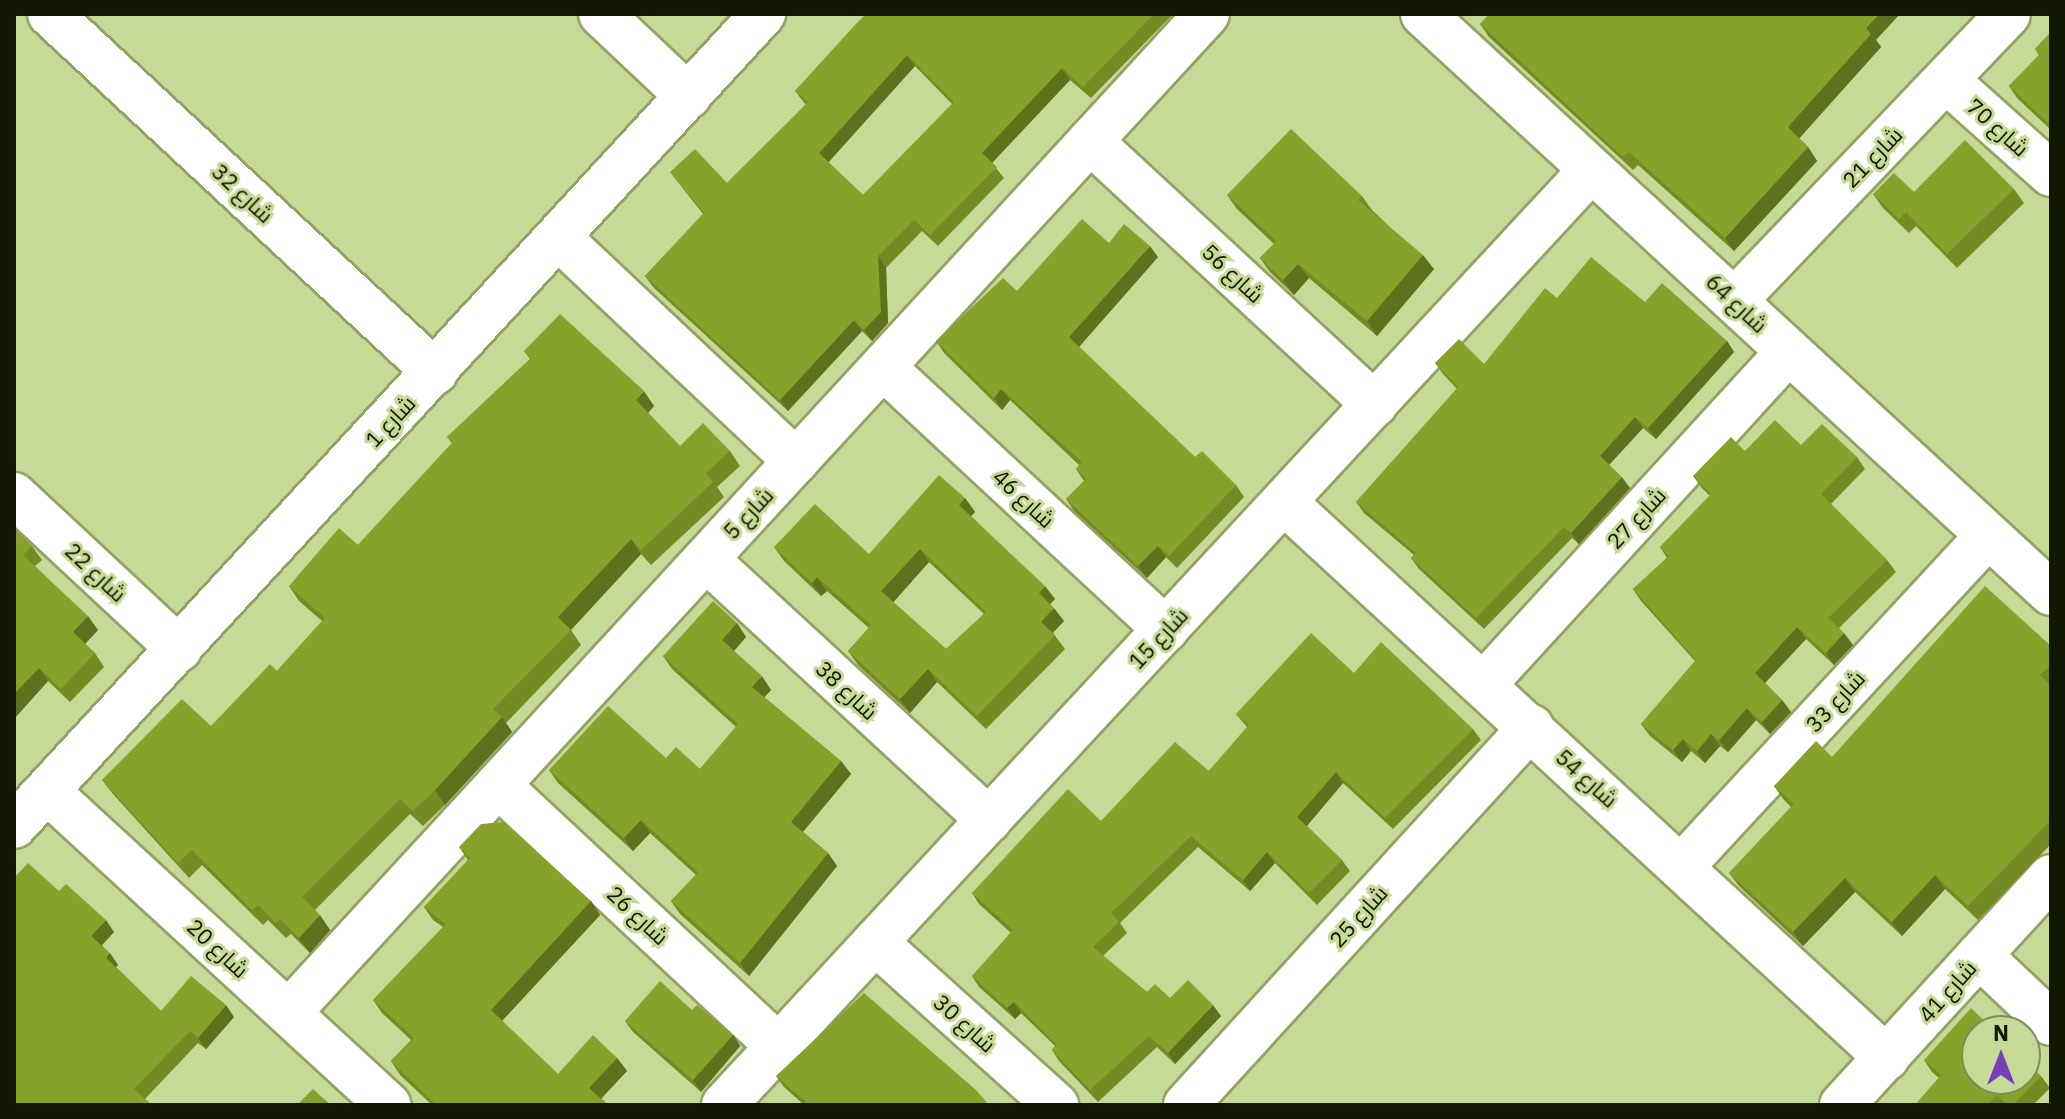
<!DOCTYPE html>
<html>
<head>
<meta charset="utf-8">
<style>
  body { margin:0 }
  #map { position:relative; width:2065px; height:1119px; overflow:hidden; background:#c6da97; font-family:"IBM Plex Sans",Cairo,sans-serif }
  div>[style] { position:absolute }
  .roads { filter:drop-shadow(2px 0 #91a363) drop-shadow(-2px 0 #91a363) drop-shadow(0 2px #91a363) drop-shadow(0 -2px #91a363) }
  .minor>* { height:44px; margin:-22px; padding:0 22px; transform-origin:22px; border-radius:22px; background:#fff }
  .wall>* { inset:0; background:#748b24 }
  .shaded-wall>* { inset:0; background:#5e711d }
  .building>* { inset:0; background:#87a22a }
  span { translate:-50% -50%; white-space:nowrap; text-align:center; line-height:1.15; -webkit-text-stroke:6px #c6da97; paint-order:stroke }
  .street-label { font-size:22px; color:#111700 }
  .frame { position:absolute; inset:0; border:16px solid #111700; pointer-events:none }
  .north { position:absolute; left:1961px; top:1015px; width:80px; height:80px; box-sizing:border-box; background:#c6da97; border:2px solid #7e8c5b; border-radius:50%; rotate:0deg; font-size:22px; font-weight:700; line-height:32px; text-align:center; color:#111700 }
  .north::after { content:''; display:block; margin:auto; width:28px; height:36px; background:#763fb6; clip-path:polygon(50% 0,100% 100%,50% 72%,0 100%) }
</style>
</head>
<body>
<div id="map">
  <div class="roads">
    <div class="minor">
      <div style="left:50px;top:14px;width:526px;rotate:42.92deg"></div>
      <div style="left:601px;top:14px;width:120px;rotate:43.3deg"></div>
      <div style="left:1423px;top:14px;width:854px;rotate:42.68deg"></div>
      <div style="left:1946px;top:80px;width:141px;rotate:41.8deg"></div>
      <div style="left:1090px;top:141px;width:388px;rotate:42.8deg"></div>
      <div style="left:558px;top:237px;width:327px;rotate:43.3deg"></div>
      <div style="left:1735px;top:300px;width:395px;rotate:-46.3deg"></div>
      <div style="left:883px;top:367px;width:386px;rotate:42.9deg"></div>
      <div style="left:14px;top:495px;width:226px;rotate:43deg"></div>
      <div style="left:1284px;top:502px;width:820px;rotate:42.68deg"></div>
      <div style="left:706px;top:559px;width:385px;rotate:42.7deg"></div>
      <div style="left:1484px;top:684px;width:450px;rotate:-47.5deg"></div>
      <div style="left:498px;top:785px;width:383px;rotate:43deg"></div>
      <div style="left:47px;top:791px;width:464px;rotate:42.6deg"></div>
      <div style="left:14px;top:826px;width:1105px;rotate:-47.31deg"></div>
      <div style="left:1683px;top:865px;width:447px;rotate:-47.2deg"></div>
      <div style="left:875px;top:942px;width:244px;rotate:42deg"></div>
      <div style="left:1979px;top:955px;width:99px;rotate:43.4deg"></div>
      <div style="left:289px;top:1012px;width:1356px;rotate:-47.39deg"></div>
      <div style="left:724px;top:1105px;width:1275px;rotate:-47.16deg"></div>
      <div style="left:1186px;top:1105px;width:512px;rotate:-47.61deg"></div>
      <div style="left:1842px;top:1105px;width:309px;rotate:-47.5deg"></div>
    </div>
  </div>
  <div class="wall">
    <div style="clip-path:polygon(evenodd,866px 14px,1173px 14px,1091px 98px,1070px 80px,992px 163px,1004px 178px,938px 246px,922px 231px,886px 268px,888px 323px,872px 341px,862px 331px,788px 411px,653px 287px,645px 276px,703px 214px,670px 172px,727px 183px,806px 105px,795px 91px,866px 14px,915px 66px,952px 104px,863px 195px,828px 162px,915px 66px)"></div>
    <div style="clip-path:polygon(1480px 24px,1876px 40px,1881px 47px,1799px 138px,1808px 147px,1817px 161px,1734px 251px,1638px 165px,1633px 170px,1489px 37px)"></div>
    <div style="clip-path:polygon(2051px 32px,2051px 130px,2017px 98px,2009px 86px,2039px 55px,2035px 49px)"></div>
    <div style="clip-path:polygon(2014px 189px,2024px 203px,1957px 268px,1916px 226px,1909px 233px,1883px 208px,1873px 194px)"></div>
    <div style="clip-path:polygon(1227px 195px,1362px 196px,1372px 210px,1434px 269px,1377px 336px,1309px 278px,1294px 295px,1270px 272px,1260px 258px,1274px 244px,1237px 209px)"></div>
    <div style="clip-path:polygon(1109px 243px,1158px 257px,1079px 347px,1195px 457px,1236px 485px,1244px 497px,1177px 568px,1166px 557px,1147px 578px,1074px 511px,1066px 499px,1084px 481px,1076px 469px,1079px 465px,1010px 400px,1002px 410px,944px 353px,936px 341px,1017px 291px)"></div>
    <div style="clip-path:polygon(1557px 298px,1645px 302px,1727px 341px,1734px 352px,1656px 439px,1643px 428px,1609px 465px,1630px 488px,1579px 544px,1572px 538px,1484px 629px,1419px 569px,1411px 558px,1414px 555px,1364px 513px,1356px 502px,1457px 389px,1443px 374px,1435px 363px,1484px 364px)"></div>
    <div style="clip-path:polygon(524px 351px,654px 406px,648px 413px,680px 446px,730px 451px,740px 466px,717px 487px,724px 497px,651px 565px,641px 554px,571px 630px,581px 645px,506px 723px,512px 732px,445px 805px,423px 826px,410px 814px,315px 910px,330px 930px,310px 953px,291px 934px,286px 938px,268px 920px,263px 925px,202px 865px,189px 878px,113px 794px,102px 780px,211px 726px,277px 671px,322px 621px,299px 601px,289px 586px,358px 545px,452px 443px,447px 437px,530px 359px)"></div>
    <div style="clip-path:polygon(1801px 445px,1857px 457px,1865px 469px,1831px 504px,1887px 560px,1896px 572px,1839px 628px,1853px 645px,1834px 665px,1806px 639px,1765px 683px,1782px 700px,1791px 712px,1770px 734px,1756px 720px,1728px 752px,1720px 746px,1705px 763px,1691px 751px,1682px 762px,1650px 736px,1641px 724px,1695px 661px,1641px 601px,1633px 589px,1667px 558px,1660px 547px,1710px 496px,1702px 488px,1693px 476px)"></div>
    <div style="clip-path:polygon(evenodd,965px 498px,975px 512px,971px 516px,1055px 599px,1050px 604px,1064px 621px,1053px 633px,1065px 649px,986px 729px,937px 682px,910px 713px,858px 665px,848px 651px,869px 628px,827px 591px,821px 596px,784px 561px,774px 547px,869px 554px,965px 498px,929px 562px,984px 614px,946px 649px,893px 602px,929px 562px)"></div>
    <div style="clip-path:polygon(14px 529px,32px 546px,42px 560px,35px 566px,98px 630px,85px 644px,95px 653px,104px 667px,70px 702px,48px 681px,14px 719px)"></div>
    <div style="clip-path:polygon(737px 623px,746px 637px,734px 651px,771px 690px,764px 697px,841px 761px,851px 774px,803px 832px,828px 853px,837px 866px,749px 976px,680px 914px,671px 901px,696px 875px,650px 833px,633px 851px,558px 783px,549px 770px,666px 758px,700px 769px,736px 727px,672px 669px,663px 656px)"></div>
    <div style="clip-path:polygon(2051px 646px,2051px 844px,1978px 920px,1945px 889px,1902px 936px,1855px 892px,1803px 946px,1739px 886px,1729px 873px,1791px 807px,1784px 800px,1774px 786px)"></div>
    <div style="clip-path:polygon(1354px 673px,1473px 729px,1481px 740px,1393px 829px,1343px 783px,1307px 826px,1342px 860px,1350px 871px,1317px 905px,1275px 863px,1250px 891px,1198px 847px,1120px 923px,1127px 933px,1103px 956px,1147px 992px,1170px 998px,1221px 1016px,1175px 1064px,1157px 1047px,1098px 1102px,1059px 1061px,1052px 1050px,1055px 1046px,1021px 1013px,1015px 1019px,979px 987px,972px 976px,1011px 933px,979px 904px,972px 893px,1101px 821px,1209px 771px,1247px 727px,1236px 714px)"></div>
    <div style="clip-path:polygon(459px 847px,591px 901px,600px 915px,502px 1021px,558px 1074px,617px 1058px,627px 1071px,601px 1098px,608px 1105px,432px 1105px,400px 1075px,391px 1061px,411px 1040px,382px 1013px,373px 1000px,443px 927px,433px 920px,424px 907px,468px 860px)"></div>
    <div style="clip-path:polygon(59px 891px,114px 932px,102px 945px,118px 965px,116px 967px,161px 1011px,234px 1017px,206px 1049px,198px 1043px,145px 1099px,14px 1105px)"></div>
    <div style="clip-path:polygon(692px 1010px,733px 1035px,740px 1046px,701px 1092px,633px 1032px,625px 1021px)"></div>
    <div style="clip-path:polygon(1924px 1060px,2041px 1076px,2050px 1088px,2033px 1105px,1915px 1105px,1939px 1078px,1932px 1072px)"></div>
    <div style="clip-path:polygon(776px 1076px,989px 1105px,804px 1105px,784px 1087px)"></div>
  </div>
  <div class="shaded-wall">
    <div style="clip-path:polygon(1879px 14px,1900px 14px,1876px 40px,1881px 47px,1797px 141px,1788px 127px,1866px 28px)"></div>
    <div style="clip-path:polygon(907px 55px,915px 66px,827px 164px,819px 153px)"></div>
    <div style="clip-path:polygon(1062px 68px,1070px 80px,990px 165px,982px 153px)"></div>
    <div style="clip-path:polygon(1808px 147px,1817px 161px,1734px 251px,1725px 238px)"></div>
    <div style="clip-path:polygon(1150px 246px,1158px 257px,1077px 349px,1069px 337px)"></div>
    <div style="clip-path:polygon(1423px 255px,1434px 269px,1377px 336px,1367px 321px)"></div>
    <div style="clip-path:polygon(878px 256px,886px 268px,888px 323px,872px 341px,864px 330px)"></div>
    <div style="clip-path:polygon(1298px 264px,1309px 278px,1294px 295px,1283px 280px)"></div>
    <div style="clip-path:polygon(854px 320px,862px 331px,788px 411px,780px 400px)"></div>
    <div style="clip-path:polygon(1727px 341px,1734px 352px,1656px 439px,1648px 428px)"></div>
    <div style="clip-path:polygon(1001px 389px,1010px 400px,1002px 410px,994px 398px)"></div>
    <div style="clip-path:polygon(644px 391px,654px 406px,647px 414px,636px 400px)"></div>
    <div style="clip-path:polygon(1635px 417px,1643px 428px,1607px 467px,1600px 456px)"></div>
    <div style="clip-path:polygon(1622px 477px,1630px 488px,1579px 544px,1571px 533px)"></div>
    <div style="clip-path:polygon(965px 498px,975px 512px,969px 518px,959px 505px)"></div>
    <div style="clip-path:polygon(631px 539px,641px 554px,569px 632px,558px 617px)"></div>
    <div style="clip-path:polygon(1158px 546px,1166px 557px,1147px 578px,1138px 566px)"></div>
    <div style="clip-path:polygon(920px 549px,929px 562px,891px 605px,881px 591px)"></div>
    <div style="clip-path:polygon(817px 577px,827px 591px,821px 596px,812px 583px)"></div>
    <div style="clip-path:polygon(1045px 586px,1055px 599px,1048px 606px,1039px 593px)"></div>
    <div style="clip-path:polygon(1054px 608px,1064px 621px,1050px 635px,1041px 622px)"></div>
    <div style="clip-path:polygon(88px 616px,98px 630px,83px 646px,73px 632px)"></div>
    <div style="clip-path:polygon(737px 623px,746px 637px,731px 654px,722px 640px)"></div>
    <div style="clip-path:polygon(1797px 627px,1806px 639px,1763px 685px,1755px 673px)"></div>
    <div style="clip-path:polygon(1844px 633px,1853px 645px,1834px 665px,1826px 653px)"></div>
    <div style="clip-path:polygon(39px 668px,48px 681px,14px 719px,14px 694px)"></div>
    <div style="clip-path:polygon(928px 669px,937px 682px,910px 713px,900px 699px)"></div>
    <div style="clip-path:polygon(762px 676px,771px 690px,761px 701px,752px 687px)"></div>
    <div style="clip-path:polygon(1782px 700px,1791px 712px,1770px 734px,1762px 722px)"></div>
    <div style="clip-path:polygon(1747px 708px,1756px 720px,1728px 752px,1719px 740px)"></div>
    <div style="clip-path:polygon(502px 717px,512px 732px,445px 805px,435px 790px)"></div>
    <div style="clip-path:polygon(1711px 734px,1720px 746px,1705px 763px,1697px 751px)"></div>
    <div style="clip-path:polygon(1683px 739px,1691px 751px,1682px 762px,1673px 750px)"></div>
    <div style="clip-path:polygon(841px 761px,851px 774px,800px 835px,791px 822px)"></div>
    <div style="clip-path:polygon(1336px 772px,1343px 783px,1305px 828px,1297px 817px)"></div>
    <div style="clip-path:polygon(641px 820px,650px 833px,633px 851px,624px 838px)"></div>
    <div style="clip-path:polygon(1267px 852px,1275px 863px,1250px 891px,1243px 880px)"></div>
    <div style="clip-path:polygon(828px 853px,837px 866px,749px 976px,740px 963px)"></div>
    <div style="clip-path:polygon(1935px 875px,1945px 889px,1902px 936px,1892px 922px)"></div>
    <div style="clip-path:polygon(1845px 878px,1855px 892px,1803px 946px,1793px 932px)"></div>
    <div style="clip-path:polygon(591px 901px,600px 915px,500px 1023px,491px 1010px)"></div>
    <div style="clip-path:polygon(320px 915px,330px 930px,310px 953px,299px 938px)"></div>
    <div style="clip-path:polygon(106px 920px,114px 932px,99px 948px,91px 936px)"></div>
    <div style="clip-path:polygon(110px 953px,118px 965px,114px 969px,106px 958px)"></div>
    <div style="clip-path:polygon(1014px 1002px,1021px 1013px,1015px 1019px,1007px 1008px)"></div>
    <div style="clip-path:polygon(226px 1005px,234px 1017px,206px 1049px,198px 1038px)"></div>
    <div style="clip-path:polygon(1213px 1005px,1221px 1016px,1175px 1064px,1168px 1053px)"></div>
    <div style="clip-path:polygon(733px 1035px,740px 1046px,701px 1092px,693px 1080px)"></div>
    <div style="clip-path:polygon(617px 1058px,627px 1071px,599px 1101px,589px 1088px)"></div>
  </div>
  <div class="building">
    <div style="clip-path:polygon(evenodd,866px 14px,1154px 14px,1083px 87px,1062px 68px,982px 153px,997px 167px,930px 235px,914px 220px,878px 256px,881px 312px,864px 330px,854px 320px,780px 400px,645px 276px,704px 213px,670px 172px,695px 149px,727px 183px,808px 102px,795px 91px,855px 25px,866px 14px,907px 55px,954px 102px,863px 195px,819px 153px,907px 55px)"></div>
    <div style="clip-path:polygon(1489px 14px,1879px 14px,1866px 28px,1871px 34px,1788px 127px,1808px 147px,1725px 238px,1629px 152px,1623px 157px,1480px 24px)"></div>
    <div style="clip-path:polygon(2051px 32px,2051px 126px,2009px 86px,2040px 54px,2035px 49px)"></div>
    <div style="clip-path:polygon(1291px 129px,1362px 196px,1358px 200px,1423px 255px,1367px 321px,1298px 264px,1283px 280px,1260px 258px,1276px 241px,1227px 195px)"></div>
    <div style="clip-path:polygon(1965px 140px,2014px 189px,1947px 254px,1906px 212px,1899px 219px,1873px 194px,1894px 173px,1914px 192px)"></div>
    <div style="clip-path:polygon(1082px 219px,1109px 243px,1124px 224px,1150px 246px,1069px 337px,1195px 457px,1202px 451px,1236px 485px,1169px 556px,1158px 546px,1138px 566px,1066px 499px,1086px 479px,1076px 469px,1082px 462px,1001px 389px,994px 398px,936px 341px,1003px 278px,1017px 291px)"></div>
    <div style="clip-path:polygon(1591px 257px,1645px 302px,1662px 283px,1727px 341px,1648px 428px,1635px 417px,1600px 456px,1622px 477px,1571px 533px,1564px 527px,1476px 618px,1411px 558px,1416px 553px,1356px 502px,1458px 387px,1435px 363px,1459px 339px,1484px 364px,1545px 288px,1557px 298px)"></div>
    <div style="clip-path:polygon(560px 314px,644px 391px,636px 400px,680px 446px,703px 423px,730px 451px,706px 473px,713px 482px,641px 550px,631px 539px,558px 617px,571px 630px,493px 709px,502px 717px,435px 790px,413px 811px,400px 799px,302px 897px,320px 915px,299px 938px,280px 919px,276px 923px,258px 905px,252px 910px,192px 850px,178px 863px,102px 780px,182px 699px,211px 726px,270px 664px,277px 671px,325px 618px,289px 586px,339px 528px,358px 545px,453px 442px,447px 437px,531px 358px,524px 351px)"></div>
    <div style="clip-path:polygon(1775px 420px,1801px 445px,1822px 424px,1857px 457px,1821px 494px,1887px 560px,1828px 618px,1844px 633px,1826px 653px,1797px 627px,1755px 673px,1782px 700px,1762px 722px,1747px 708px,1719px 740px,1711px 734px,1697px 751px,1683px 739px,1673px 750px,1641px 724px,1696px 660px,1633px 589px,1669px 556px,1660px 547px,1711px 494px,1693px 476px,1731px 437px,1745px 451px)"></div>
    <div style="clip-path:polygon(evenodd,939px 475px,965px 498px,959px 505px,1045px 586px,1039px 593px,1054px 608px,1041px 622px,1055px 635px,977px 716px,928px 669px,900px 699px,848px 651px,871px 625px,817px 577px,812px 583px,774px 547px,815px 504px,869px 554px,939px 475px,920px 549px,986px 612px,946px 649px,881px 591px,920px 549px)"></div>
    <div style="clip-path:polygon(14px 529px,32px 546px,23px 555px,88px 616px,73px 632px,95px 653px,61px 689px,39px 668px,14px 694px)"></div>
    <div style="clip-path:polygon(1985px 586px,2051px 646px,2051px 665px,2040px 675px,2051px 685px,2051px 820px,1968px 906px,1935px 875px,1892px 922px,1845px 878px,1793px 932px,1729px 873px,1794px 804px,1774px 786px,1816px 741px,1832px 757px)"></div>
    <div style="clip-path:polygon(713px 601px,737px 623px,722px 640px,762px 676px,752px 687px,841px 761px,791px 822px,828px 853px,740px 963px,671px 901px,698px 872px,641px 820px,624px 838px,549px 770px,608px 706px,666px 758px,676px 747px,700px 769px,738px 724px,663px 656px)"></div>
    <div style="clip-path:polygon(1311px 633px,1354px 673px,1381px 642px,1473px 729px,1385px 818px,1336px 772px,1297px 817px,1342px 860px,1309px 893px,1267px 852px,1243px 880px,1191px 836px,1111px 913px,1119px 922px,1093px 947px,1147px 992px,1155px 984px,1170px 998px,1188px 980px,1213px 1005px,1168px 1053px,1149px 1036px,1090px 1090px,1052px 1050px,1057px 1045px,1014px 1002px,1007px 1008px,972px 976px,1013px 930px,972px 893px,1068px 789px,1101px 821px,1175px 742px,1209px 771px,1249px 725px,1236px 714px)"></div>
    <div style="clip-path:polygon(504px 822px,591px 901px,491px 1010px,558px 1074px,593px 1035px,617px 1058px,589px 1088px,608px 1105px,436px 1105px,391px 1061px,414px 1038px,373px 1000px,446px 924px,424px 907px,470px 858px,459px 847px,481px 824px)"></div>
    <div style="clip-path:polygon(28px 863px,59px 891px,66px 884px,106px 920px,91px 936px,110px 953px,106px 958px,161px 1011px,191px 976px,226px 1005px,198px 1038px,190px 1031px,134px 1089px,152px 1105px,14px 1105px,14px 878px)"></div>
    <div style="clip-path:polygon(660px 981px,692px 1010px,697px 1005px,733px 1035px,693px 1080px,625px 1021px)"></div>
    <div style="clip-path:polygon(864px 993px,976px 1090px,989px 1105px,803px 1105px,806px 1102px,776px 1076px)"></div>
    <div style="clip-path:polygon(1971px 1008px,1995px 1031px,1977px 1031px,1977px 1079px,2025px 1079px,2025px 1060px,2041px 1076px,2013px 1105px,2007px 1105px,1997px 1095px,1987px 1105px,1915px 1105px,1941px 1075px,1924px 1060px)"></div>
    <div style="clip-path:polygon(313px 1089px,331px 1105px,297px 1105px)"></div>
  </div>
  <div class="street-label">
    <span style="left:1998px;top:127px;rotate:42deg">شارع 70</span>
    <span style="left:1872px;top:157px;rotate:-46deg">شارع 21</span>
    <span style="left:243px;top:193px;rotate:43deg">شارع 32</span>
    <span style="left:1233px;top:273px;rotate:43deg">شارع 56</span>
    <span style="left:1737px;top:303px;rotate:43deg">شارع 64</span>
    <span style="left:390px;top:421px;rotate:-47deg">شارع 1</span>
    <span style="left:1024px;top:498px;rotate:43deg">شارع 46</span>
    <span style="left:748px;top:513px;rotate:-47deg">شارع 5</span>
    <span style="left:1636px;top:518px;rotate:-47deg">شارع 27</span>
    <span style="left:96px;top:572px;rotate:43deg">شارع 22</span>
    <span style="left:1158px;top:638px;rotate:-47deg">شارع 15</span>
    <span style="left:847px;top:690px;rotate:43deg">شارع 38</span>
    <span style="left:1835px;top:701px;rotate:-47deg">شارع 33</span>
    <span style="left:1587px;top:778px;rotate:42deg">شارع 54</span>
    <span style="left:638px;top:915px;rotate:43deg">شارع 26</span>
    <span style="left:1358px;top:916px;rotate:-48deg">شارع 25</span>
    <span style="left:218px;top:948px;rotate:43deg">شارع 20</span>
    <span style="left:1947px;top:991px;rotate:-48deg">شارع 41</span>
    <span style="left:965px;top:1023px;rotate:42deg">شارع 30</span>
  </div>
  <div class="frame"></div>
  <div class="north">N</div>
</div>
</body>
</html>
